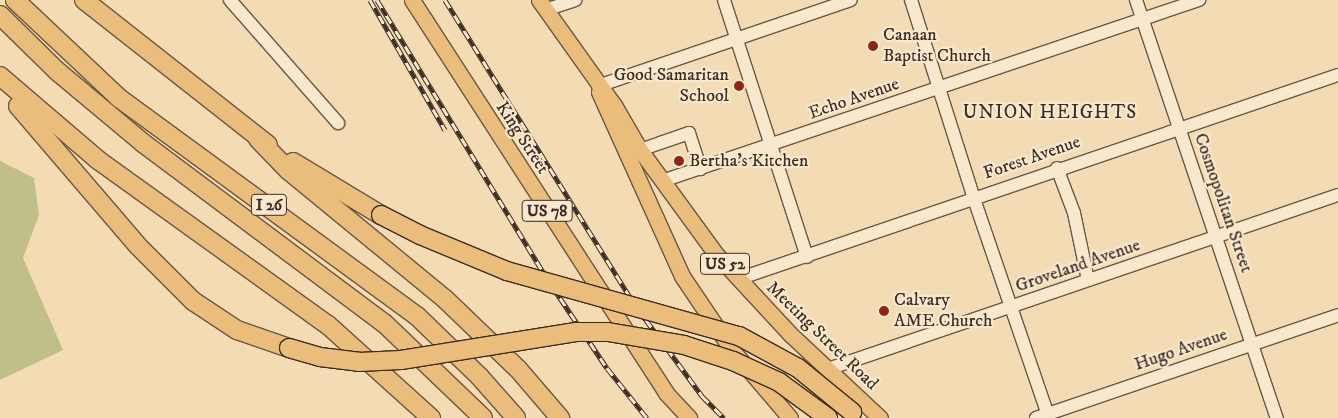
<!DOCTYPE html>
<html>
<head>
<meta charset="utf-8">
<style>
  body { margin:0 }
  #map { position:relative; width:1338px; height:418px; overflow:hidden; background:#f3dcb3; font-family:"IM FELL DW Pica",serif }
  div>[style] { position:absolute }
  .green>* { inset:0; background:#c0bf89 }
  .roads { filter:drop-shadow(1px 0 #6a5747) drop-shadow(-1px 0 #6a5747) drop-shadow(0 1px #6a5747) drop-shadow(0 -1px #6a5747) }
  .minor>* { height:12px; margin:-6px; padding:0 6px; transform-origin:6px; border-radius:6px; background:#f7e8ce }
  .major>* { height:15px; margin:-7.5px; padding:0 7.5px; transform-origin:7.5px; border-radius:7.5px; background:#eabe7a }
  .highway>* { height:18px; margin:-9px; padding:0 9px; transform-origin:9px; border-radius:9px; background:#eabe7a }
  .rail>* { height:5px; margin-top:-2.5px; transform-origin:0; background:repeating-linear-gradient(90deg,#f7e8ce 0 9px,#3c2b23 0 18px); box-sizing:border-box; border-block:1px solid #3c2b23 }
  .bridges { filter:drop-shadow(1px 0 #3c2b23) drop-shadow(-1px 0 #3c2b23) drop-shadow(0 1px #3c2b23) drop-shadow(0 -1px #3c2b23) }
  .highway-bridge>* { height:18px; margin:-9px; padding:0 9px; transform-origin:9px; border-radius:9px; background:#eabe7a }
  .dots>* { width:14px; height:14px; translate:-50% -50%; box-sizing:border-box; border:2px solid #f7e8ce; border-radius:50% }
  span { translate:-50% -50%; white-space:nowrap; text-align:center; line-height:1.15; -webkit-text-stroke:4.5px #f7e8ce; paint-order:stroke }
  .shield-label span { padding:1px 4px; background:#f7e8ce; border:1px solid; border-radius:4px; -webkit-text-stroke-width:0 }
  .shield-label { font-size:16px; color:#3c2b23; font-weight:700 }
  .poi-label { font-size:18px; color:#3c2b23 }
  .left { translate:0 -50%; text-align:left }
  .right { translate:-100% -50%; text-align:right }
  .street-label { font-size:18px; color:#3c2b23 }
  .neighbourhood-label { font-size:19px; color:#3c2b23; letter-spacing:1px }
</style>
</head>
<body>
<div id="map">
  <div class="green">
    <div style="clip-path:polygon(0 161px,34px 178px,39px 215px,23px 258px,63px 350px,0 380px)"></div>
  </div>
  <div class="roads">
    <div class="minor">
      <div style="left:230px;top:0;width:164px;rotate:48.7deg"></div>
      <div style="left:724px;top:0;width:270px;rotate:72.1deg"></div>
      <div style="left:911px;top:0;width:206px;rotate:72.4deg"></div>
      <div style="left:973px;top:196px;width:235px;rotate:71.1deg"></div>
      <div style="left:1136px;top:0;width:441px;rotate:71.4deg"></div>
      <div style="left:545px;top:10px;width:32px;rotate:-18deg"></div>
      <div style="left:598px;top:86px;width:267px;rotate:-18.8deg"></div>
      <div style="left:640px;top:150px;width:52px;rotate:-19.1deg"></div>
      <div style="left:689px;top:133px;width:38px;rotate:72deg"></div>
      <div style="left:1057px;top:168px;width:48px;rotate:69.3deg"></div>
      <div style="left:1074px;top:213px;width:68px;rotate:78.2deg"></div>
      <div style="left:662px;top:181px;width:567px;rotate:-18.63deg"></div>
      <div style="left:738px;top:279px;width:634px;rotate:-18.78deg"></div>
      <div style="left:828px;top:369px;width:539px;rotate:-18.84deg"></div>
      <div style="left:1036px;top:418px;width:319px;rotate:-18.8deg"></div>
    </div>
    <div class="major">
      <div style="left:412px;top:0;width:468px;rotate:57.1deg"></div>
      <div style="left:666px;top:393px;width:34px;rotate:47deg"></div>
      <div style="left:539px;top:0;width:129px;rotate:54.5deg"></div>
      <div style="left:614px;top:105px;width:52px;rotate:60deg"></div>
      <div style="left:640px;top:150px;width:127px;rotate:53.9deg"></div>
      <div style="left:715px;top:253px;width:110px;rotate:47.2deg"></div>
      <div style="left:790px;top:334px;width:123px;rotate:43deg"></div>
      <div style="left:599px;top:92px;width:202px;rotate:65.7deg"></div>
      <div style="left:682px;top:276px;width:89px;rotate:56deg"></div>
      <div style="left:732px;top:350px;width:89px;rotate:49.5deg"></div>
    </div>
    <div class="highway">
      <div style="left:15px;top:0;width:143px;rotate:43.3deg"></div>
      <div style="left:119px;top:98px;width:369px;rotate:36.2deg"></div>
      <div style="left:417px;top:316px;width:86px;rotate:44.1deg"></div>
      <div style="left:479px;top:376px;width:56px;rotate:48.6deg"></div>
      <div style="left:84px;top:0;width:234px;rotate:38.2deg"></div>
      <div style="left:0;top:15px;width:80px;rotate:44.5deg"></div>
      <div style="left:57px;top:71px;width:112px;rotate:39.9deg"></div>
      <div style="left:143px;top:143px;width:301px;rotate:36.8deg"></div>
      <div style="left:384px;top:323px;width:137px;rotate:43.8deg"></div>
      <div style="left:0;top:76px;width:129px;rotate:40.6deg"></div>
      <div style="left:98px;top:160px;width:283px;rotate:35.7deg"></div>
      <div style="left:328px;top:325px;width:139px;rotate:42.1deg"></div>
      <div style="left:18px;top:106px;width:184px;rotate:49.4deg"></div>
      <div style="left:138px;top:246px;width:78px;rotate:45deg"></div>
      <div style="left:193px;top:301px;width:53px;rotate:33.4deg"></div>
      <div style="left:237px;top:330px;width:55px;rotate:19.1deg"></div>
      <div style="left:258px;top:139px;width:43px;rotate:45.9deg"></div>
      <div style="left:288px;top:170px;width:203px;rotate:39.4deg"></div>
      <div style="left:445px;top:299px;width:101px;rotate:43.8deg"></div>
      <div style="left:518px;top:369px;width:65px;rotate:49.4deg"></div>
      <div style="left:293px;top:162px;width:103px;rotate:31.1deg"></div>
    </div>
  </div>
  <div class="rail">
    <div style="left:370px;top:0;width:150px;rotate:60deg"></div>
    <div style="left:377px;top:0;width:332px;rotate:58.6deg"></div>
    <div style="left:550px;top:283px;width:102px;rotate:56.2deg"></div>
    <div style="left:607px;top:368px;width:64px;rotate:51.3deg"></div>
    <div style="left:445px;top:0;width:359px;rotate:58.1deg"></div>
    <div style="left:635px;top:305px;width:113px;rotate:53.6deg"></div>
    <div style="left:702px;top:396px;width:31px;rotate:45deg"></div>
  </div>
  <div class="bridges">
    <div class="highway-bridge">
      <div style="left:381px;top:215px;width:44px;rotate:27.1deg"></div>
      <div style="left:420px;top:235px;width:94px;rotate:22.5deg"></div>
      <div style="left:507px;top:271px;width:241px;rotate:15.7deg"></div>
      <div style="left:739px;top:336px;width:67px;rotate:28.5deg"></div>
      <div style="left:798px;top:368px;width:70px;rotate:39.2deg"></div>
      <div style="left:289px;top:348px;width:32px;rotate:16deg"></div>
      <div style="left:320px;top:357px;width:39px;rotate:7deg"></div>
      <div style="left:359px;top:362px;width:42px;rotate:-2.7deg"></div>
      <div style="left:401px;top:360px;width:177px;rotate:-9.1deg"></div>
      <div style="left:576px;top:332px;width:32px"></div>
      <div style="left:608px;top:332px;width:77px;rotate:9.7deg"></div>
      <div style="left:684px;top:345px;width:52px;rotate:18.1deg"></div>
      <div style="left:733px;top:361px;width:51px;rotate:24.5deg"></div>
      <div style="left:779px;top:382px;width:61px;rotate:36.3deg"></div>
    </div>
  </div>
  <div class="dots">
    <div style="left:873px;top:46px;background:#8f2418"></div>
    <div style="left:739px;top:86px;background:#8f2418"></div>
    <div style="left:679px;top:161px;background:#8f2418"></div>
    <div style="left:884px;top:311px;background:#8f2418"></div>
  </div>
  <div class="shield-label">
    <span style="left:269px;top:205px">I 26</span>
    <span style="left:547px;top:211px">US 78</span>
    <span style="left:725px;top:264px">US 52</span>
  </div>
  <div class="poi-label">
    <span class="left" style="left:883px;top:46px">Canaan<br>Baptist Church</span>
    <span class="right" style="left:729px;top:86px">Good Samaritan<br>School</span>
    <span class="left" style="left:689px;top:161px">Bertha's Kitchen</span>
    <span class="left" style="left:894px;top:311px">Calvary<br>AME Church</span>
  </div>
  <div class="street-label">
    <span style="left:854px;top:99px;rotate:-19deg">Echo Avenue</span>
    <span style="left:522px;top:138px;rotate:57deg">King Street</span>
    <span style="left:1032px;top:158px;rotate:-19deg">Forest Avenue</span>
    <span style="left:1223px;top:203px;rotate:71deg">Cosmopolitan Street</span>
    <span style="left:1078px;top:266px;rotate:-19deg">Groveland Avenue</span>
    <span style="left:822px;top:336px;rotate:44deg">Meeting Street Road</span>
    <span style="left:1181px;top:350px;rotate:-19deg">Hugo Avenue</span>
  </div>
  <div class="neighbourhood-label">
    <span style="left:1050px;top:113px">UNION HEIGHTS</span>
  </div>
</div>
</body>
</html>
